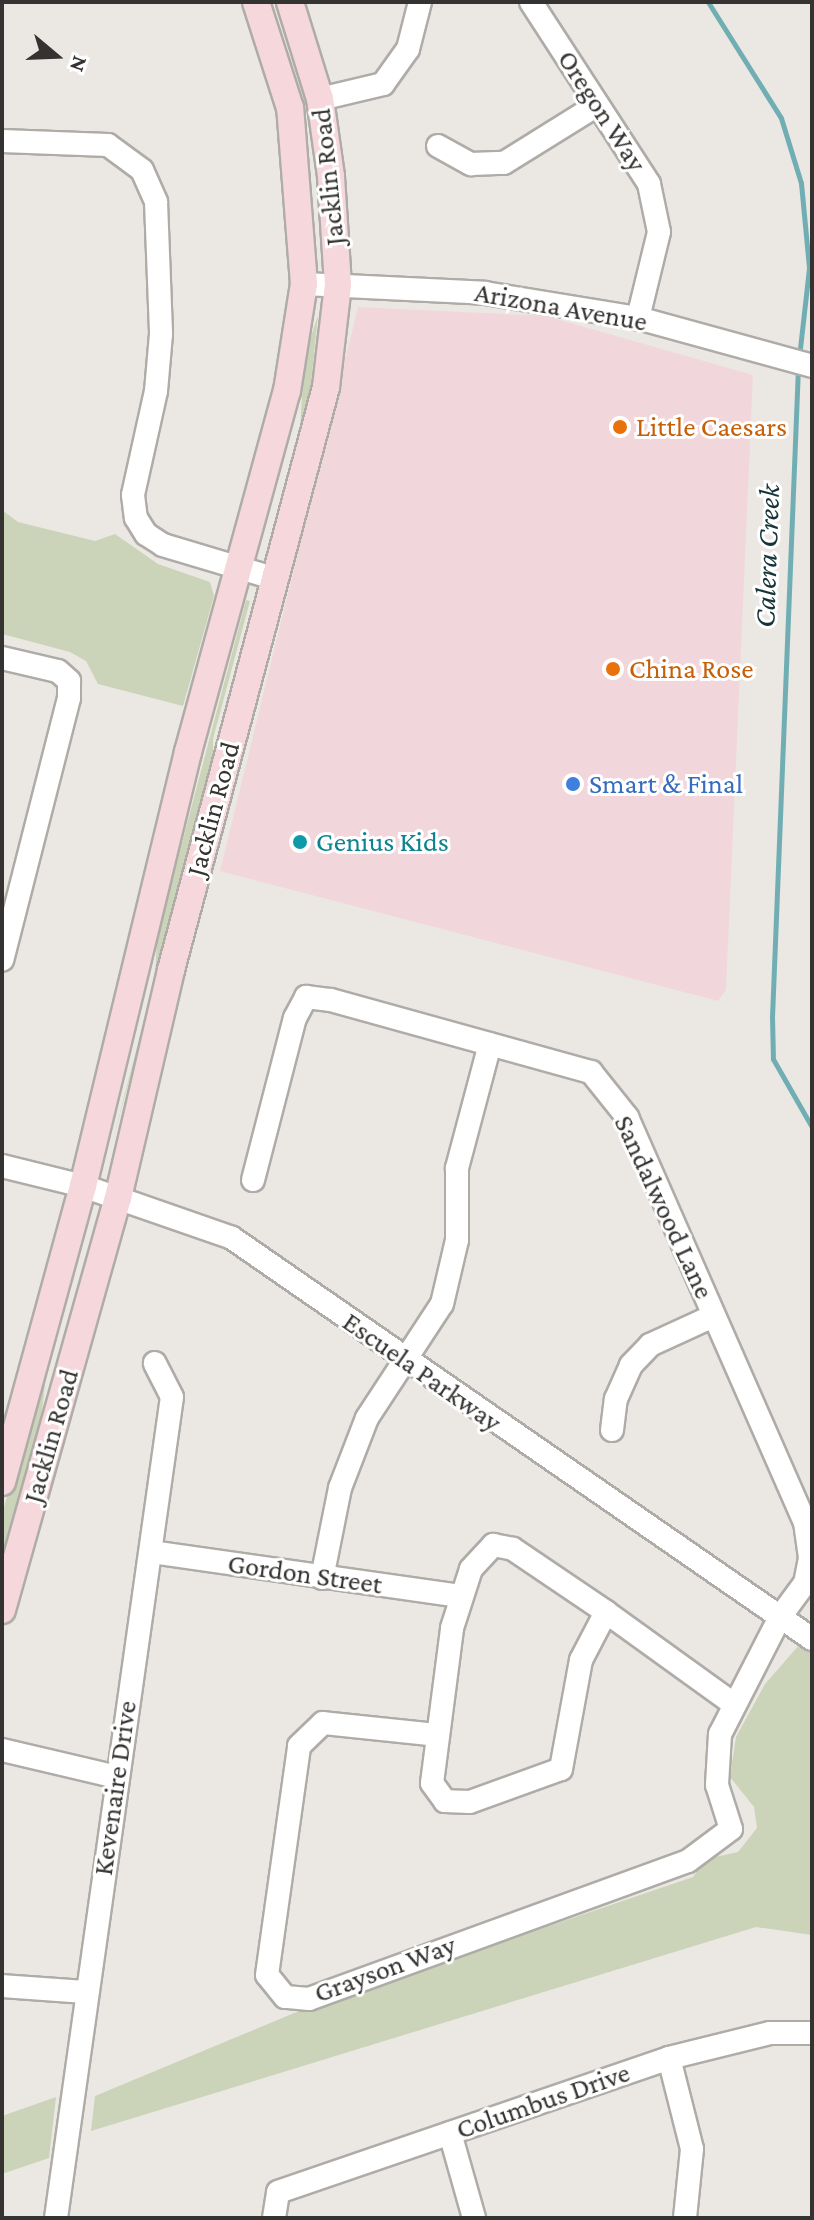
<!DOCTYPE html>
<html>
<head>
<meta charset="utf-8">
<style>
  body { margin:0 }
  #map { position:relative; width:814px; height:2220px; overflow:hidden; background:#ebe8e4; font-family:"Crimson Pro",serif }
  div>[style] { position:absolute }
  .commercial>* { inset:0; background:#f1d7dc }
  .green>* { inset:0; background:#cbd4b8 }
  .stream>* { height:5px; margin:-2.5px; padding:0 2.5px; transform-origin:2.5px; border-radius:2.5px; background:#71aeb3 }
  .roads { filter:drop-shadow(2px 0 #afaca8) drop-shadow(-2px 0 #afaca8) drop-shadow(0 2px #afaca8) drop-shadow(0 -2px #afaca8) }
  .minor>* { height:22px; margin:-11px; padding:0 11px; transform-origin:11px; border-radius:11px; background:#fff }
  .major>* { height:26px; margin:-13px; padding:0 13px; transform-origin:13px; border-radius:13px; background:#f5d7dc }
  .dots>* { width:22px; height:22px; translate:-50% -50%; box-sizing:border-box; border:4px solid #fff; border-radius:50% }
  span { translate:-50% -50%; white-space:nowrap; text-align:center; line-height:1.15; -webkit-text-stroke:6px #fff; paint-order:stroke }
  .street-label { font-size:28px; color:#343331 }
  .food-label { font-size:28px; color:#c56008 }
  .left { translate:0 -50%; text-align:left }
  .shop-label { font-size:28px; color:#366cbe }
  .culture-label { font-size:28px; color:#0d838f }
  .water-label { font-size:30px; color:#143437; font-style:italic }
  .frame { position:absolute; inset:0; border:4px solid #343331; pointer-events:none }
  .north { position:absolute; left:16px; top:16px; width:80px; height:80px; -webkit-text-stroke:6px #fff; paint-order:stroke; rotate:109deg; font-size:22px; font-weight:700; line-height:32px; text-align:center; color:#343331 }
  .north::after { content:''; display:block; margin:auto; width:28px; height:36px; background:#343331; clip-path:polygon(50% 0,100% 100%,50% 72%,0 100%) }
</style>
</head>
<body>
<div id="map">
  <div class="commercial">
    <div style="clip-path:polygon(358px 307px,546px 316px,753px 375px,726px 990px,718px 1001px,220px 871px)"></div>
  </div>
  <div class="green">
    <div style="clip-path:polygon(318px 315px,309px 403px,269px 553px,300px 431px,304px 358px)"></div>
    <div style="clip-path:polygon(2px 510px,18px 522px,95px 541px,115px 534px,158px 564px,210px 582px,214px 596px,183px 706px,98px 684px,86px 661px,70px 652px,2px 634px)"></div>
    <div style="clip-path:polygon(246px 600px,250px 601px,213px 739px,213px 775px,111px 1147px,155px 978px,157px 938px)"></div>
    <div style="clip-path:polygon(74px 1242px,49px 1350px,41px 1420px,2px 1564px,2px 1515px)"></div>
    <div style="clip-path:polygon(800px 1644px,812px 1653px,812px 1935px,756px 1927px,91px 2131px,95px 2096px,299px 2011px,693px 1877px,706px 1859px,738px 1852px,757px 1828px,754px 1807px,730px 1777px,736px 1737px,765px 1684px)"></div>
    <div style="clip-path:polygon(56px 2097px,49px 2158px,2px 2174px,2px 2116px)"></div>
  </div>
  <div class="stream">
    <div style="left:708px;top:2px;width:137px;rotate:57.8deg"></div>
    <div style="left:781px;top:118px;width:68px;rotate:72.9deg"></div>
    <div style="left:801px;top:183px;width:85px;rotate:84.6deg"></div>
    <div style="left:809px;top:268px;width:90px;rotate:96.4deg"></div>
    <div style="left:798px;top:367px;width:650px;rotate:92.29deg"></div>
    <div style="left:772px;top:1016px;width:43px;rotate:88.7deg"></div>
    <div style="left:773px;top:1059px;width:78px;rotate:60.2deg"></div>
  </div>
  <div class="roads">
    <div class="minor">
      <div style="left:531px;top:2px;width:217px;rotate:57deg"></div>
      <div style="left:649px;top:184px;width:49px;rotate:78.2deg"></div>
      <div style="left:659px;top:232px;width:89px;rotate:103.7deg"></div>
      <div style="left:320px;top:99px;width:65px;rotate:-13.4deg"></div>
      <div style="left:383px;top:84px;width:43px;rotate:-54.5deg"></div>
      <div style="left:408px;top:49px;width:49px;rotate:-75.7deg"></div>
      <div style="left:2px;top:141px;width:106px;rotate:2.2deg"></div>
      <div style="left:108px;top:145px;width:42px;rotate:36.3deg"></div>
      <div style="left:142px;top:170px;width:35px;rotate:66deg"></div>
      <div style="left:156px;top:202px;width:132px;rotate:87.8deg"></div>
      <div style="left:161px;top:334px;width:57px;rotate:95deg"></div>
      <div style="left:156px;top:391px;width:107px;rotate:102.5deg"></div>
      <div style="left:133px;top:495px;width:23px;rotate:83deg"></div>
      <div style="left:136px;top:518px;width:19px;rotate:58deg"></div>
      <div style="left:146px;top:534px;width:20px;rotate:33deg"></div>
      <div style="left:163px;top:545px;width:118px;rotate:16.7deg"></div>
      <div style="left:438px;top:146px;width:38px;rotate:29deg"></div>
      <div style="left:471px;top:164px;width:33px;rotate:-2deg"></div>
      <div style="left:504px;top:163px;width:110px;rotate:-31.9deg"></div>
      <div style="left:304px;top:284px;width:181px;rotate:2.8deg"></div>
      <div style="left:485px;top:293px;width:155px;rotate:9.3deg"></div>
      <div style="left:638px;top:318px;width:180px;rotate:15.4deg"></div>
      <div style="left:2px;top:658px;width:57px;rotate:13.1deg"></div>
      <div style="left:58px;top:671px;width:15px;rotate:42deg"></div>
      <div style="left:69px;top:681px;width:17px;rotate:90deg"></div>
      <div style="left:69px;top:698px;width:270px;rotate:104.3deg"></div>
      <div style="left:2px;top:1166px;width:83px;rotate:13.9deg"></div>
      <div style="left:83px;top:1186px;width:158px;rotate:19.2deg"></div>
      <div style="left:232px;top:1238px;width:705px;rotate:34.66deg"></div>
      <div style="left:253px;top:1180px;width:167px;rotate:-75.5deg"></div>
      <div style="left:295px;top:1018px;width:24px;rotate:-62deg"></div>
      <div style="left:306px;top:997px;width:25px;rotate:7deg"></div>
      <div style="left:331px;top:1000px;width:270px;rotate:15.5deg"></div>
      <div style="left:591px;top:1072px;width:58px;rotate:51.3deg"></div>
      <div style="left:627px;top:1117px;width:442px;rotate:66.3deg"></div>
      <div style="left:805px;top:1522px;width:36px;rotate:82deg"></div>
      <div style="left:810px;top:1558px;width:25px;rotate:101deg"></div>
      <div style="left:805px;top:1583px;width:42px;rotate:126.3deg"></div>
      <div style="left:780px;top:1617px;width:131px;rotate:117.1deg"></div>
      <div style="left:720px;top:1734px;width:51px;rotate:93.4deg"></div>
      <div style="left:717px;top:1785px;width:46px;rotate:72.3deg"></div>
      <div style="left:731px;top:1829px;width:54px;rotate:143.3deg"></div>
      <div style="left:688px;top:1861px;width:403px;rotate:160deg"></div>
      <div style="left:309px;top:1999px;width:24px;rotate:-175deg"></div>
      <div style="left:285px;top:1997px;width:28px;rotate:-129deg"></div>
      <div style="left:267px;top:1975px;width:231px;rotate:-82deg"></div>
      <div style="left:299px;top:1746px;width:33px;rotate:-44deg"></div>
      <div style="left:323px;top:1723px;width:115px;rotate:6deg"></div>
      <div style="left:612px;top:1430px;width:31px;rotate:-83deg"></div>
      <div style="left:616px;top:1399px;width:37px;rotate:-66deg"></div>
      <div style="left:631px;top:1365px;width:28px;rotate:-46deg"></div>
      <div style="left:650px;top:1345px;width:69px;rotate:-24.7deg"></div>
      <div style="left:151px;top:1552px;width:312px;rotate:8.1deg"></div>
      <div style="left:322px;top:1578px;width:92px;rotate:-78.7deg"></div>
      <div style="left:340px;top:1488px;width:75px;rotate:-68.9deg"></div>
      <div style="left:367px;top:1418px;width:136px;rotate:-56.7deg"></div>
      <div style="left:442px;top:1304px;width:66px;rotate:-76.8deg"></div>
      <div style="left:457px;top:1240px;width:72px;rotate:-90deg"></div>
      <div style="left:457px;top:1168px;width:128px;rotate:-75.1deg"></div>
      <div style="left:606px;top:1612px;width:54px;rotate:117.5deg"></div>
      <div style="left:581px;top:1660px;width:111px;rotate:100.4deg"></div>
      <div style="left:561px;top:1769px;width:97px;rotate:160.1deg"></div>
      <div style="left:470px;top:1802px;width:25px;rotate:-178deg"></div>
      <div style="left:445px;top:1801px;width:22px;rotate:-126deg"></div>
      <div style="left:432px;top:1783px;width:156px;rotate:-82.6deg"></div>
      <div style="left:452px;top:1628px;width:62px;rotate:-72.1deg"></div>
      <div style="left:471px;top:1569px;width:33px;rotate:-47deg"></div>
      <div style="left:493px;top:1545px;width:20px;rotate:11deg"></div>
      <div style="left:513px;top:1549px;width:112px;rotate:34.1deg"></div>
      <div style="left:606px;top:1612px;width:155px;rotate:35.8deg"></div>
      <div style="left:2px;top:1750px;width:118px;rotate:13.2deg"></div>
      <div style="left:2px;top:1986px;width:83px;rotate:4.1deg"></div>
      <div style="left:669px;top:2058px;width:94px;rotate:75.8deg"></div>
      <div style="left:692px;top:2149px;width:69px;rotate:95.8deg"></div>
      <div style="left:450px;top:2133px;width:88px;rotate:74.2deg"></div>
      <div style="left:56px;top:2218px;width:829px;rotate:-81.96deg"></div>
      <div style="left:172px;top:1397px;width:38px;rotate:-117deg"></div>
      <div style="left:274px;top:2218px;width:26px;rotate:-81deg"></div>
      <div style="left:278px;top:2192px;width:413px;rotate:-18.9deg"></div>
      <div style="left:669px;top:2058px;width:104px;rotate:-13.9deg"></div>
      <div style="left:770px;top:2033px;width:42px"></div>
    </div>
    <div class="major">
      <div style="left:2px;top:1482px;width:307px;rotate:-74.7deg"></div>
      <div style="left:83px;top:1186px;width:447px;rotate:-76.4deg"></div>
      <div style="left:188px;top:752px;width:374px;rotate:-74.7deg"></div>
      <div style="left:287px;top:391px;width:108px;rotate:-81deg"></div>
      <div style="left:304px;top:284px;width:177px;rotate:-94.5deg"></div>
      <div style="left:290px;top:108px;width:111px;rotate:-107.8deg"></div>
      <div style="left:2px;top:1610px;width:428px;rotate:-74.3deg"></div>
      <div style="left:118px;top:1198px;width:234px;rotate:-76.9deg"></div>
      <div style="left:171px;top:970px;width:603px;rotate:-75.11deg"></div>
      <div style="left:326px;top:387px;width:103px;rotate:-83.3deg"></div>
      <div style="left:338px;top:285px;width:109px;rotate:-93.7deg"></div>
      <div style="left:331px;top:176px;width:78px;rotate:-98.1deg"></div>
      <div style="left:320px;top:99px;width:102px;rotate:-107.2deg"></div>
    </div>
  </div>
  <div class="dots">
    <div style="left:620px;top:427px;background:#e8710a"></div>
    <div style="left:613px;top:669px;background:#e8710a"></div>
    <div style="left:573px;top:784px;background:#3f7fe0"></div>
    <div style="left:300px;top:842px;background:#0f9aa8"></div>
  </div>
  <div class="street-label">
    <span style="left:602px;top:111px;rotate:57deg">Oregon Way</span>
    <span style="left:328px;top:177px;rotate:-96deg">Jacklin Road</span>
    <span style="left:561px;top:307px;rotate:10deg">Arizona Avenue</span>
    <span style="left:213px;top:809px;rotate:-75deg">Jacklin Road</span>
    <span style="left:664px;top:1207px;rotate:65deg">Sandalwood Lane</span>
    <span style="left:422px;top:1372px;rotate:35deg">Escuela Parkway</span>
    <span style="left:51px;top:1436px;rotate:-74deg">Jacklin Road</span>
    <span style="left:305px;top:1574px;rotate:8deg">Gordon Street</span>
    <span style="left:115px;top:1788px;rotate:-82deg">Kevenaire Drive</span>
    <span style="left:385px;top:1969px;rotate:-20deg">Grayson Way</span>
    <span style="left:543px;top:2101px;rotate:-19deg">Columbus Drive</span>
  </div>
  <div class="food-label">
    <span class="left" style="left:636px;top:427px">Little Caesars</span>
    <span class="left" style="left:629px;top:669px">China Rose</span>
  </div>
  <div class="shop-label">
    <span class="left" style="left:589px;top:784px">Smart &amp; Final</span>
  </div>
  <div class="culture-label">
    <span class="left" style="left:316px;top:842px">Genius Kids</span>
  </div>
  <div class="water-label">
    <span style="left:767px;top:556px;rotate:-88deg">Calera Creek</span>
  </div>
  <div class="frame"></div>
  <div class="north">N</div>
</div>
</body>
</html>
